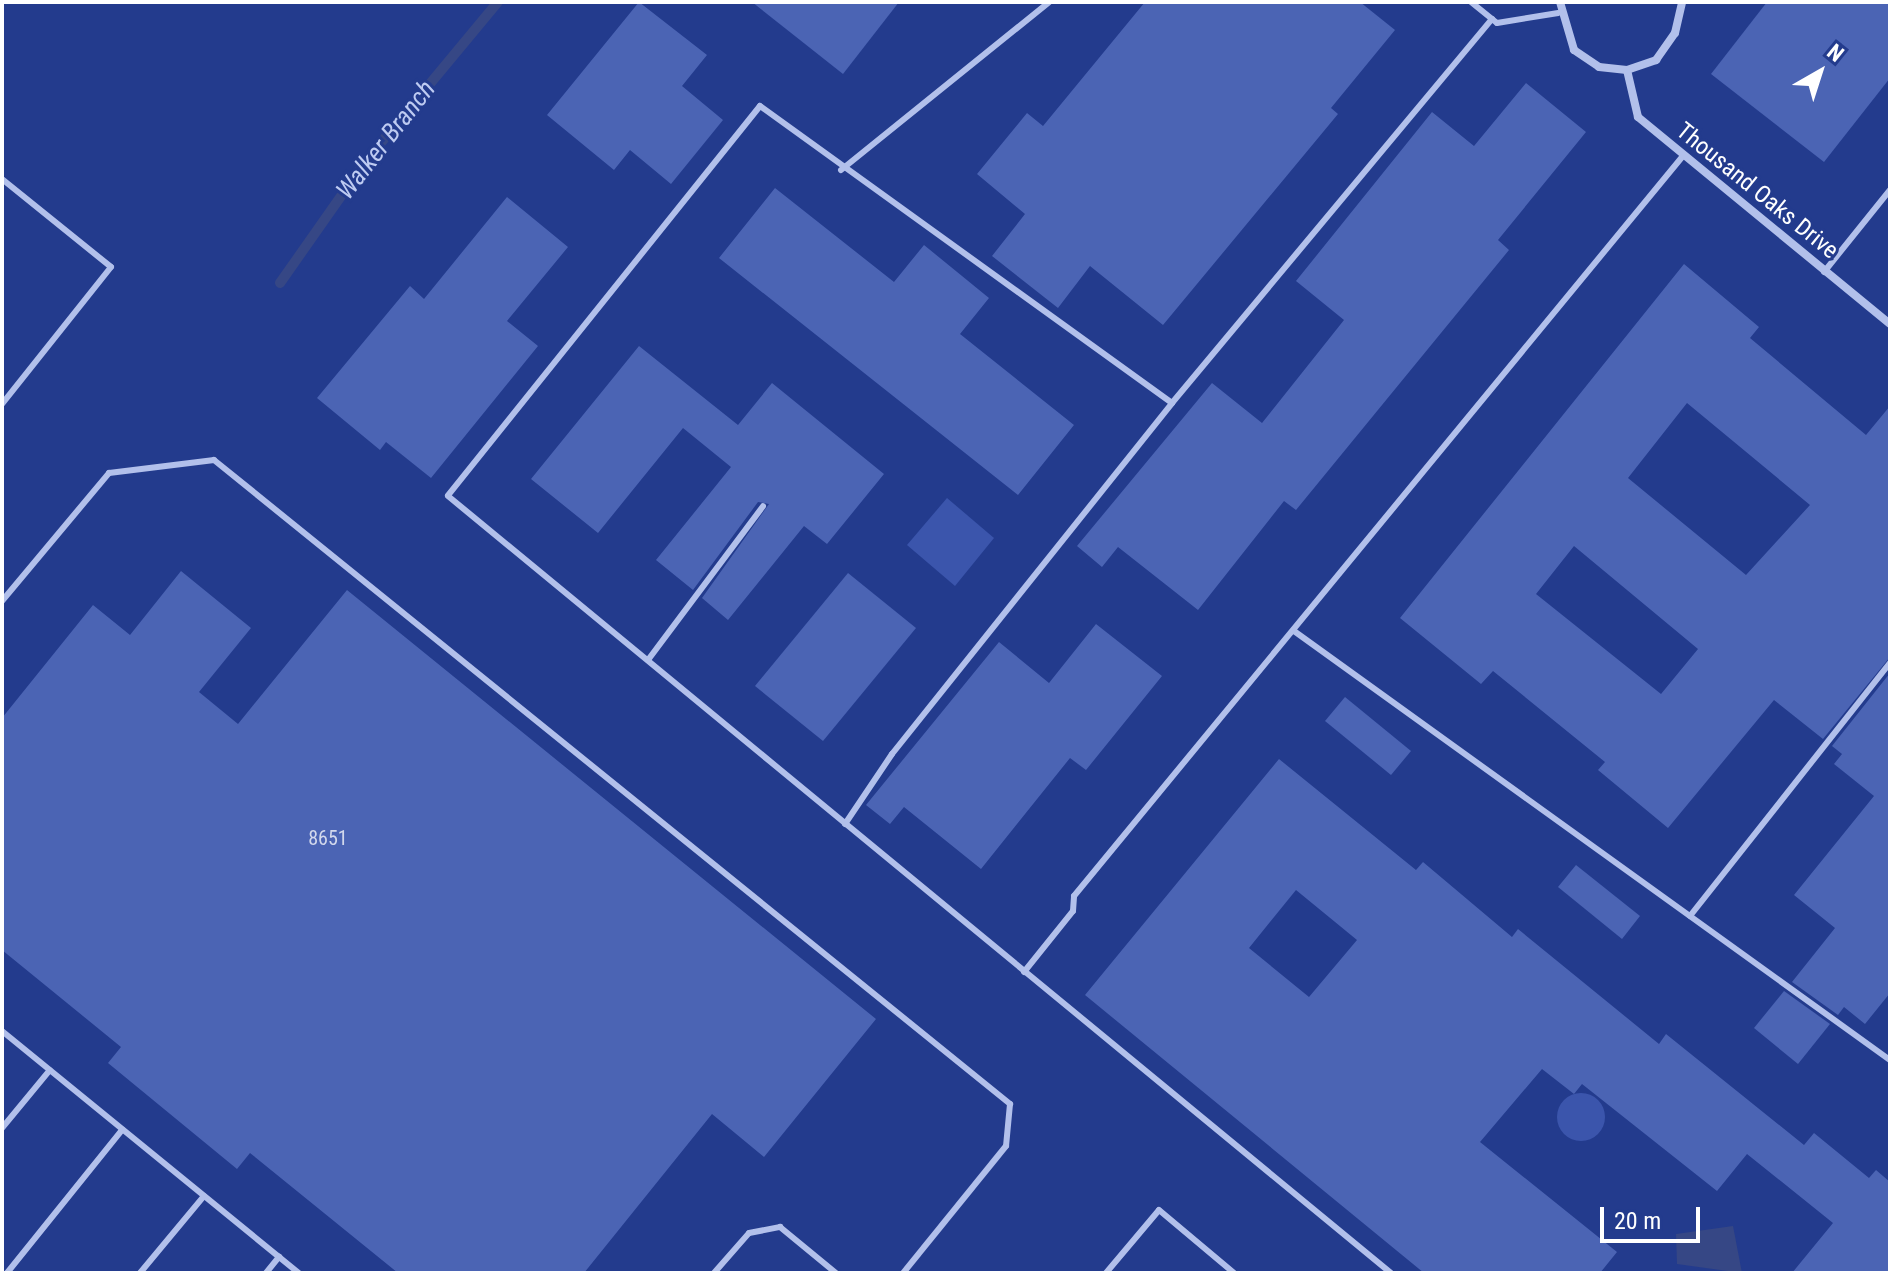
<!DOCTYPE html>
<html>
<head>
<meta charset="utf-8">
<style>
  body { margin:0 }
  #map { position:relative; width:1892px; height:1275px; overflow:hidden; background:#233b8d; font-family:"Roboto Condensed",sans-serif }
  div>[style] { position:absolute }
  .green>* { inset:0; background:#3b55ac }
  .round { border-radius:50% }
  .water>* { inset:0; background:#364785 }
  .stream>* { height:10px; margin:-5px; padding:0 5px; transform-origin:5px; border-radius:5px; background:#364785 }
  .building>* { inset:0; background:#4b64b4 }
  .lane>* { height:6px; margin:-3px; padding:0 3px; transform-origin:3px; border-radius:3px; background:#b2c0eb }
  .street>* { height:8px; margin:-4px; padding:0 4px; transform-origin:4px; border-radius:4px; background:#b2c0eb }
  span { translate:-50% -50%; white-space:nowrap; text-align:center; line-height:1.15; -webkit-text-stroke:6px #233b8d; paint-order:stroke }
  .number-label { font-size:20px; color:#d2d8ec }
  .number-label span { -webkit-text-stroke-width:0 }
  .street-label { font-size:24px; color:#fff }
  .water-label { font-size:26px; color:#becbf2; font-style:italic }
  .frame { position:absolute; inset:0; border:4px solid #fff; pointer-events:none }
  .north { position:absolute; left:1780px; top:32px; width:80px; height:80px; -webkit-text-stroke:6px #233b8d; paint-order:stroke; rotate:39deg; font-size:22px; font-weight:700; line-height:32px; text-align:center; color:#fff }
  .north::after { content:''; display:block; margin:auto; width:28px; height:36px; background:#fff; clip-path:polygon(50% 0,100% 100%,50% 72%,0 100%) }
  .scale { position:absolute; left:1600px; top:1207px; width:100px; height:36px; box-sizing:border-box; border:4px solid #fff; border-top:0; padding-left:10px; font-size:24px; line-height:28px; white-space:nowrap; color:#fff; -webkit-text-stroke:6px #233b8d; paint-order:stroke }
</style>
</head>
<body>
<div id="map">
  <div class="green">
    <div style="clip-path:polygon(947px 498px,994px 538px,955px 586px,907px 545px)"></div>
    <div class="round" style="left:1557px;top:1093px;width:48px;height:48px"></div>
  </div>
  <div class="water">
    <div style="clip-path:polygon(1733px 1226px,1742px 1273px,1677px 1264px,1676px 1234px)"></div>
  </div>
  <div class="stream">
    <div style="left:280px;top:283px;width:148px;rotate:-54.9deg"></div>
    <div style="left:365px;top:162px;width:208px;rotate:-50.3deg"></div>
  </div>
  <div class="building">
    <div style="clip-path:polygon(639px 2px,707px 55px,682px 86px,723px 120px,671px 184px,630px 150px,614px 170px,547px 115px)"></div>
    <div style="clip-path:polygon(752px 2px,899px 2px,843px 74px)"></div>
    <div style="clip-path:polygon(1145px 2px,1360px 2px,1395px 30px,1331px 108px,1338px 114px,1163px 325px,1090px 266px,1058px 308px,992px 256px,1025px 214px,977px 174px,1027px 113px,1043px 126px)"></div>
    <div style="clip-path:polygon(1767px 2px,1890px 2px,1890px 78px,1824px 162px,1711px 74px)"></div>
    <div style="clip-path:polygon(1526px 83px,1586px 132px,1498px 240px,1509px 250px,1296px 510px,1284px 501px,1198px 610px,1118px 547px,1102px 567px,1077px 546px,1212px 383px,1262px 423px,1344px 320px,1296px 281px,1432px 112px,1474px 146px)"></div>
    <div style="clip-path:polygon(775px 188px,894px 282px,924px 245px,989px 298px,960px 334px,1074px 425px,1018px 495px,719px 258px)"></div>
    <div style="clip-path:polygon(507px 197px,568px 247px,507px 321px,538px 346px,431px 478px,386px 442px,380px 450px,317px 398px,410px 286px,424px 299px)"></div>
    <div style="clip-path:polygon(evenodd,1684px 264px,1759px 327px,1750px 338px,1866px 435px,1890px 406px,1890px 657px,1823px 739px,1774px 700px,1668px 828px,1598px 770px,1605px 762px,1493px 671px,1481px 684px,1400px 618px,1684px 264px,1687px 403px,1810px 505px,1746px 575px,1628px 478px,1687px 403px,1684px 264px,1574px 546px,1698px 649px,1661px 694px,1536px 594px,1574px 546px)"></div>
    <div style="clip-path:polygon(639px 346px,738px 425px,772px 383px,884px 474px,827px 544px,804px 526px,728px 620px,702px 598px,769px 504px,758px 502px,693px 590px,656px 560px,731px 467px,683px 428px,598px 533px,531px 479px)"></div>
    <div style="clip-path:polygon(181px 571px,251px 628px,199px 692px,238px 724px,347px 590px,876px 1019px,764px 1157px,712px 1114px,584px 1273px,398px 1273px,250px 1153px,237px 1169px,108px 1063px,121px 1047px,2px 950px,2px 718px,93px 605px,130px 635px)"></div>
    <div style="clip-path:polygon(848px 573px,916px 628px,823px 741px,755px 686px)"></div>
    <div style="clip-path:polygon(1096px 624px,1162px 676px,1086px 770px,1070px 758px,981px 869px,904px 807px,890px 824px,866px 805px,999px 642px,1049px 683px)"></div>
    <div style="clip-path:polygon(1890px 673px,1890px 993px,1865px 1024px,1844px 1007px,1838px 1015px,1792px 982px,1835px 928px,1794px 895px,1874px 796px,1834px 764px,1842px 754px,1832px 746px)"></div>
    <div style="clip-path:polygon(1345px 697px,1411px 751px,1391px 775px,1325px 721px)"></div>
    <div style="clip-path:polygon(evenodd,1279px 759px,1416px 870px,1423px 862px,1512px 937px,1518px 929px,1659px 1044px,1666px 1034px,1804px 1145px,1814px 1133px,1869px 1178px,1876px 1170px,1890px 1182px,1890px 1273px,1792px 1273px,1833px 1223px,1747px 1154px,1717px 1191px,1582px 1084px,1574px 1094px,1542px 1069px,1480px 1142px,1617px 1252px,1600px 1273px,1424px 1273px,1085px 995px,1279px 759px,1296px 890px,1357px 940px,1309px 997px,1249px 948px,1296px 890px)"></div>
    <div style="clip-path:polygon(1576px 865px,1640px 916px,1622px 939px,1558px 887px)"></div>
    <div style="clip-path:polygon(1784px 991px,1830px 1024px,1798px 1064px,1754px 1028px)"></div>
  </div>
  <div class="lane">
    <div style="left:1471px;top:2px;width:33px;rotate:39deg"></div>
    <div style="left:1497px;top:23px;width:62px;rotate:-9.3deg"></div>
    <div style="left:841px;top:170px;width:267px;rotate:-38.9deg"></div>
    <div style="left:2px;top:179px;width:140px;rotate:38.9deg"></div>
    <div style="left:111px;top:267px;width:175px;rotate:128.5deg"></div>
    <div style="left:1824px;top:272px;width:105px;rotate:-51.2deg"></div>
    <div style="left:1172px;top:403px;width:508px;rotate:-144.21deg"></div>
    <div style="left:760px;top:106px;width:499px;rotate:128.7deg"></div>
    <div style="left:448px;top:496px;width:1222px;rotate:39.49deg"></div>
    <div style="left:2px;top:601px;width:167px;rotate:-50.1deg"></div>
    <div style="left:109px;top:473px;width:106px;rotate:-7.1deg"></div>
    <div style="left:214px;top:460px;width:1024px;rotate:38.97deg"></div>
    <div style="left:1010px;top:1104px;width:42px;rotate:95.4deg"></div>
    <div style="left:1006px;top:1146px;width:164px;rotate:129deg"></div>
    <div style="left:1294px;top:631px;width:734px;rotate:35.75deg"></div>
    <div style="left:648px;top:660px;width:192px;rotate:-53.2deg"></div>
    <div style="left:845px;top:824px;width:84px;rotate:-56.1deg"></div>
    <div style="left:892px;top:754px;width:449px;rotate:-51.4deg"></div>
    <div style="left:1172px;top:403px;width:500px;rotate:-50.2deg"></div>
    <div style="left:1690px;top:916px;width:323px;rotate:-51.7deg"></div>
    <div style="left:1024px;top:972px;width:78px;rotate:-51.2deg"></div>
    <div style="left:1073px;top:911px;width:15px;rotate:-86deg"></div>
    <div style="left:1074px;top:896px;width:958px;rotate:-50.55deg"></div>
    <div style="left:2px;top:1031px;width:383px;rotate:39.2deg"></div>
    <div style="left:2px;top:1128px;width:75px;rotate:-50.4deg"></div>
    <div style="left:7px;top:1273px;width:184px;rotate:-51.2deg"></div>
    <div style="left:140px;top:1273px;width:100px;rotate:-50.3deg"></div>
    <div style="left:266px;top:1273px;width:21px;rotate:-51deg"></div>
    <div style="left:714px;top:1273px;width:53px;rotate:-48.8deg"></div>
    <div style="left:749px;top:1233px;width:32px;rotate:-11deg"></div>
    <div style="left:780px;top:1227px;width:72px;rotate:39.4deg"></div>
    <div style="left:1106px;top:1273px;width:82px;rotate:-49.9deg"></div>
    <div style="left:1159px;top:1210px;width:98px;rotate:40deg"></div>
  </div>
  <div class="street">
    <div style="left:1560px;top:2px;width:50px;rotate:73.7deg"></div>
    <div style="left:1574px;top:50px;width:30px;rotate:34deg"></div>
    <div style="left:1599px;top:67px;width:28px;rotate:6deg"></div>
    <div style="left:1627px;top:70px;width:31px;rotate:-19deg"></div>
    <div style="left:1656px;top:60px;width:33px;rotate:-55deg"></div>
    <div style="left:1675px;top:33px;width:32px;rotate:-77deg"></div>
    <div style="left:1627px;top:70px;width:48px;rotate:76.8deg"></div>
    <div style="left:1638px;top:117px;width:326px;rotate:39.4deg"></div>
  </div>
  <div class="number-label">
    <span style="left:328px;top:838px">8651</span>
  </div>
  <div class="street-label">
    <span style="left:1757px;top:191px;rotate:39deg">Thousand Oaks Drive</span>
  </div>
  <div class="water-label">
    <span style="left:386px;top:140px;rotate:-52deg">Walker Branch</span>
  </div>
  <div class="frame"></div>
  <div class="north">N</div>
  <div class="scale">20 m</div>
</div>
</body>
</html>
